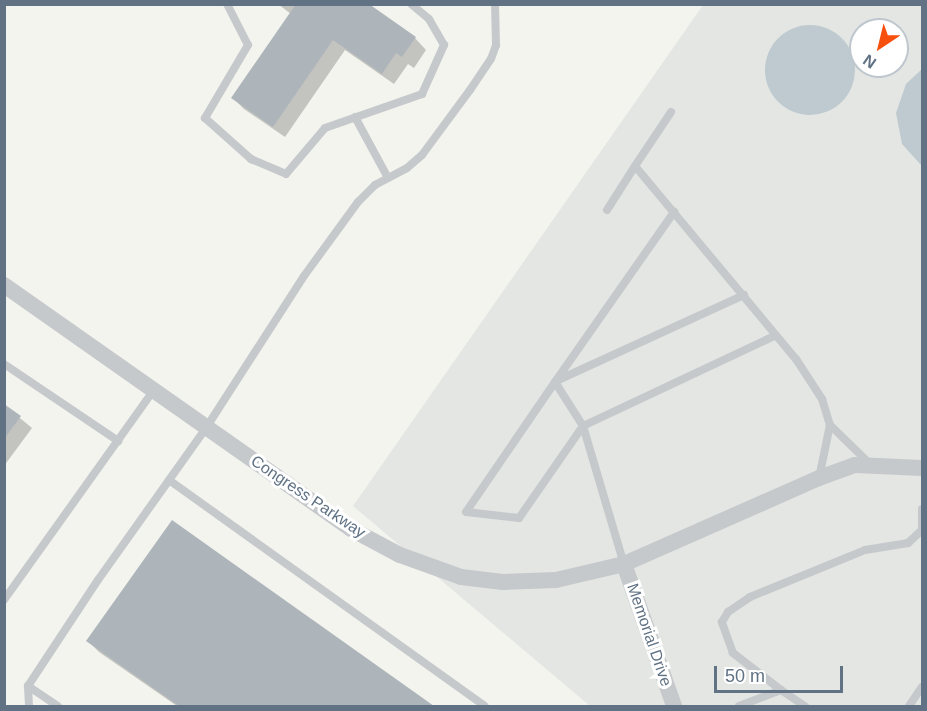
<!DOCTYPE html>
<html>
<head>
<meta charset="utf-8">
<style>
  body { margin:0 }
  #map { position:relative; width:927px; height:711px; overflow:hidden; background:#f4f4ef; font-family:Helvetica,sans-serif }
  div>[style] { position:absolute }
  .built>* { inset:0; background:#e4e6e3 }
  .water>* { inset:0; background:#becacf }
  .round { border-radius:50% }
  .shadow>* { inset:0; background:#0003 }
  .building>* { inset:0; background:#adb5bb }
  .lane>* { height:8px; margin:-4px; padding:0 4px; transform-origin:4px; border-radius:4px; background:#c6c9cc }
  .street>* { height:16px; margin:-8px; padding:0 8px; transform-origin:8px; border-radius:8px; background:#c6c9cc }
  span { translate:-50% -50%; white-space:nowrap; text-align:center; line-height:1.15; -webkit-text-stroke:6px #fff; paint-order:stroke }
  .street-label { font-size:16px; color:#607284 }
  .frame { position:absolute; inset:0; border:6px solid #607284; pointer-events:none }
  .north { position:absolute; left:849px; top:18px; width:60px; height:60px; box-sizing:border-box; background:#fff; border:2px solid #bfc7ce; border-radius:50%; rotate:215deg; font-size:16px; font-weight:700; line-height:24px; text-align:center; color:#607284 }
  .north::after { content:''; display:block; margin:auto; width:21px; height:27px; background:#f64f0e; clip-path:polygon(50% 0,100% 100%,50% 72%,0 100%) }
  .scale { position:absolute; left:714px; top:666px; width:129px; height:27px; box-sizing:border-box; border:3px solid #607284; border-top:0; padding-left:8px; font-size:18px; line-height:21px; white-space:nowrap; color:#607284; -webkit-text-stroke:4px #fff; paint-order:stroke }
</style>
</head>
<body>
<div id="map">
  <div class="built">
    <div style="clip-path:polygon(evenodd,703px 5px,922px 5px,922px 706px,590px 706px,353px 506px,703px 5px,861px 30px,897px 30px,897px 66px,861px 66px,861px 30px)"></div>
  </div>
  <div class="water">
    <div class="round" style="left:765px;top:25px;width:90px;height:90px"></div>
    <div style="clip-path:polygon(922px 69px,922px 166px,902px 144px,896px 113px,906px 84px)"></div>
  </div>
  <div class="shadow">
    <div style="clip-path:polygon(278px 4px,366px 4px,415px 38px,426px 50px,414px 68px,408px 64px,394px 84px,345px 50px,285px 137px,244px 109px,233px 98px,291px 14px)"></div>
    <div style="clip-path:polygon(4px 405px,32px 428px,4px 466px)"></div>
    <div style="clip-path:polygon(172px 523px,431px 706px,177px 706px,99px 652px,88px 641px)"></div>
  </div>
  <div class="building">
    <div style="clip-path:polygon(296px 4px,369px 4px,416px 37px,402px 57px,396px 53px,382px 74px,333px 40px,273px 127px,231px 98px)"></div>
    <div style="clip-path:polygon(4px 404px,21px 416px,4px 439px)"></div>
    <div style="clip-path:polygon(172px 520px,434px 706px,179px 706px,86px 641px)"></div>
  </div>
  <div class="lane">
    <div style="left:227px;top:4px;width:46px;rotate:62.9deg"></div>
    <div style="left:248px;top:45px;width:85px;rotate:120.5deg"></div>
    <div style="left:205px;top:118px;width:62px;rotate:41.7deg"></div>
    <div style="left:251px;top:159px;width:38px;rotate:23deg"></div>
    <div style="left:286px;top:174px;width:60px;rotate:-49.7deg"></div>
    <div style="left:325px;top:128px;width:103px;rotate:-19.3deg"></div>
    <div style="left:422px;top:94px;width:54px;rotate:-65.8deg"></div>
    <div style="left:444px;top:45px;width:30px;rotate:-120deg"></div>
    <div style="left:429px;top:19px;width:23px;rotate:-140deg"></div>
    <div style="left:355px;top:117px;width:69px;rotate:61.6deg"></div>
    <div style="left:635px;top:166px;width:65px;rotate:-56.3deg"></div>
    <div style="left:607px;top:210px;width:52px;rotate:-57.5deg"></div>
    <div style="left:635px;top:166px;width:251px;rotate:50.2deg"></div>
    <div style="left:796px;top:359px;width:48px;rotate:57deg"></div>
    <div style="left:822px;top:399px;width:27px;rotate:73deg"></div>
    <div style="left:830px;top:425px;width:56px;rotate:44.3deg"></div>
    <div style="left:4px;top:364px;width:138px;rotate:34deg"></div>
    <div style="left:556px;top:381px;width:207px;rotate:-24.6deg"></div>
    <div style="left:555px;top:382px;width:208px;rotate:-55deg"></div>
    <div style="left:583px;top:426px;width:112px;rotate:124.8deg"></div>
    <div style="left:519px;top:518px;width:53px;rotate:-173.5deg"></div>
    <div style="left:466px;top:512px;width:158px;rotate:-55.6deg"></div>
    <div style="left:555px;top:382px;width:52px;rotate:57.5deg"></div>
    <div style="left:583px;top:426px;width:213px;rotate:-25.2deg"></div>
    <div style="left:583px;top:426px;width:144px;rotate:73.5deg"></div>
    <div style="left:819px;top:478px;width:54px;rotate:-78.3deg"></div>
    <div style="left:169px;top:480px;width:388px;rotate:35.6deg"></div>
    <div style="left:922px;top:509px;width:23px;rotate:90deg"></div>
    <div style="left:4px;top:600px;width:258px;rotate:-54.5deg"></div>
    <div style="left:28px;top:686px;width:36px;rotate:34deg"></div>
    <div style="left:781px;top:690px;width:61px;rotate:-142.4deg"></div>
    <div style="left:733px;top:653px;width:33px;rotate:-110deg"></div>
    <div style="left:722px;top:622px;width:12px;rotate:-59deg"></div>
    <div style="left:728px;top:612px;width:27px;rotate:-34deg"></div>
    <div style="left:750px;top:597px;width:124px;rotate:-22.2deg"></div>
    <div style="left:865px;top:550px;width:44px;rotate:-9.2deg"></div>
    <div style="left:908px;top:543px;width:18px;rotate:-43deg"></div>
    <div style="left:29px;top:706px;width:20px;rotate:-93deg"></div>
    <div style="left:28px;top:686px;width:127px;rotate:-56.6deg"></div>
    <div style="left:98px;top:580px;width:186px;rotate:-54.6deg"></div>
    <div style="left:206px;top:428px;width:181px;rotate:-57.2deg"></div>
    <div style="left:304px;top:276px;width:92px;rotate:-53.9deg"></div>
    <div style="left:358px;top:202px;width:24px;rotate:-45deg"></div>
    <div style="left:375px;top:185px;width:36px;rotate:-28deg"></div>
    <div style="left:407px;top:168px;width:20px;rotate:-41deg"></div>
    <div style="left:422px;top:155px;width:81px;rotate:-53.6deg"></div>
    <div style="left:470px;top:90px;width:37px;rotate:-56deg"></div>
    <div style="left:491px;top:59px;width:15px;rotate:-70deg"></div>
    <div style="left:496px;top:45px;width:41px;rotate:-91.4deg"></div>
    <div style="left:739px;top:706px;width:45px;rotate:-20.9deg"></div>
    <div style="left:781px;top:690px;width:29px;rotate:34deg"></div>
    <div style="left:909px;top:706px;width:23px;rotate:-56deg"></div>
  </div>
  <div class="street">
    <div style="left:4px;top:285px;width:424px;rotate:35.1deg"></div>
    <div style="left:351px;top:529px;width:55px;rotate:28deg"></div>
    <div style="left:400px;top:555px;width:65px;rotate:19.8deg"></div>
    <div style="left:461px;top:577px;width:42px;rotate:6.8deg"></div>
    <div style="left:503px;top:582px;width:53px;rotate:-2.2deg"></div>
    <div style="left:556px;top:580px;width:70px;rotate:-13.2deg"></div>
    <div style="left:624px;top:564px;width:213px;rotate:-23.8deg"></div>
    <div style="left:819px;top:478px;width:38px;rotate:-20deg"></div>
    <div style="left:855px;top:465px;width:67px;rotate:2.6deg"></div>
    <div style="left:624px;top:564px;width:151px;rotate:70.6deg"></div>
  </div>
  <div class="street-label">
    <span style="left:308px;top:497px;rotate:34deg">Congress Parkway</span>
    <span style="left:649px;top:635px;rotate:71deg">Memorial Drive</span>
  </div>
  <div class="frame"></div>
  <div class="north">N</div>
  <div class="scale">50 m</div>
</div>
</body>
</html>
